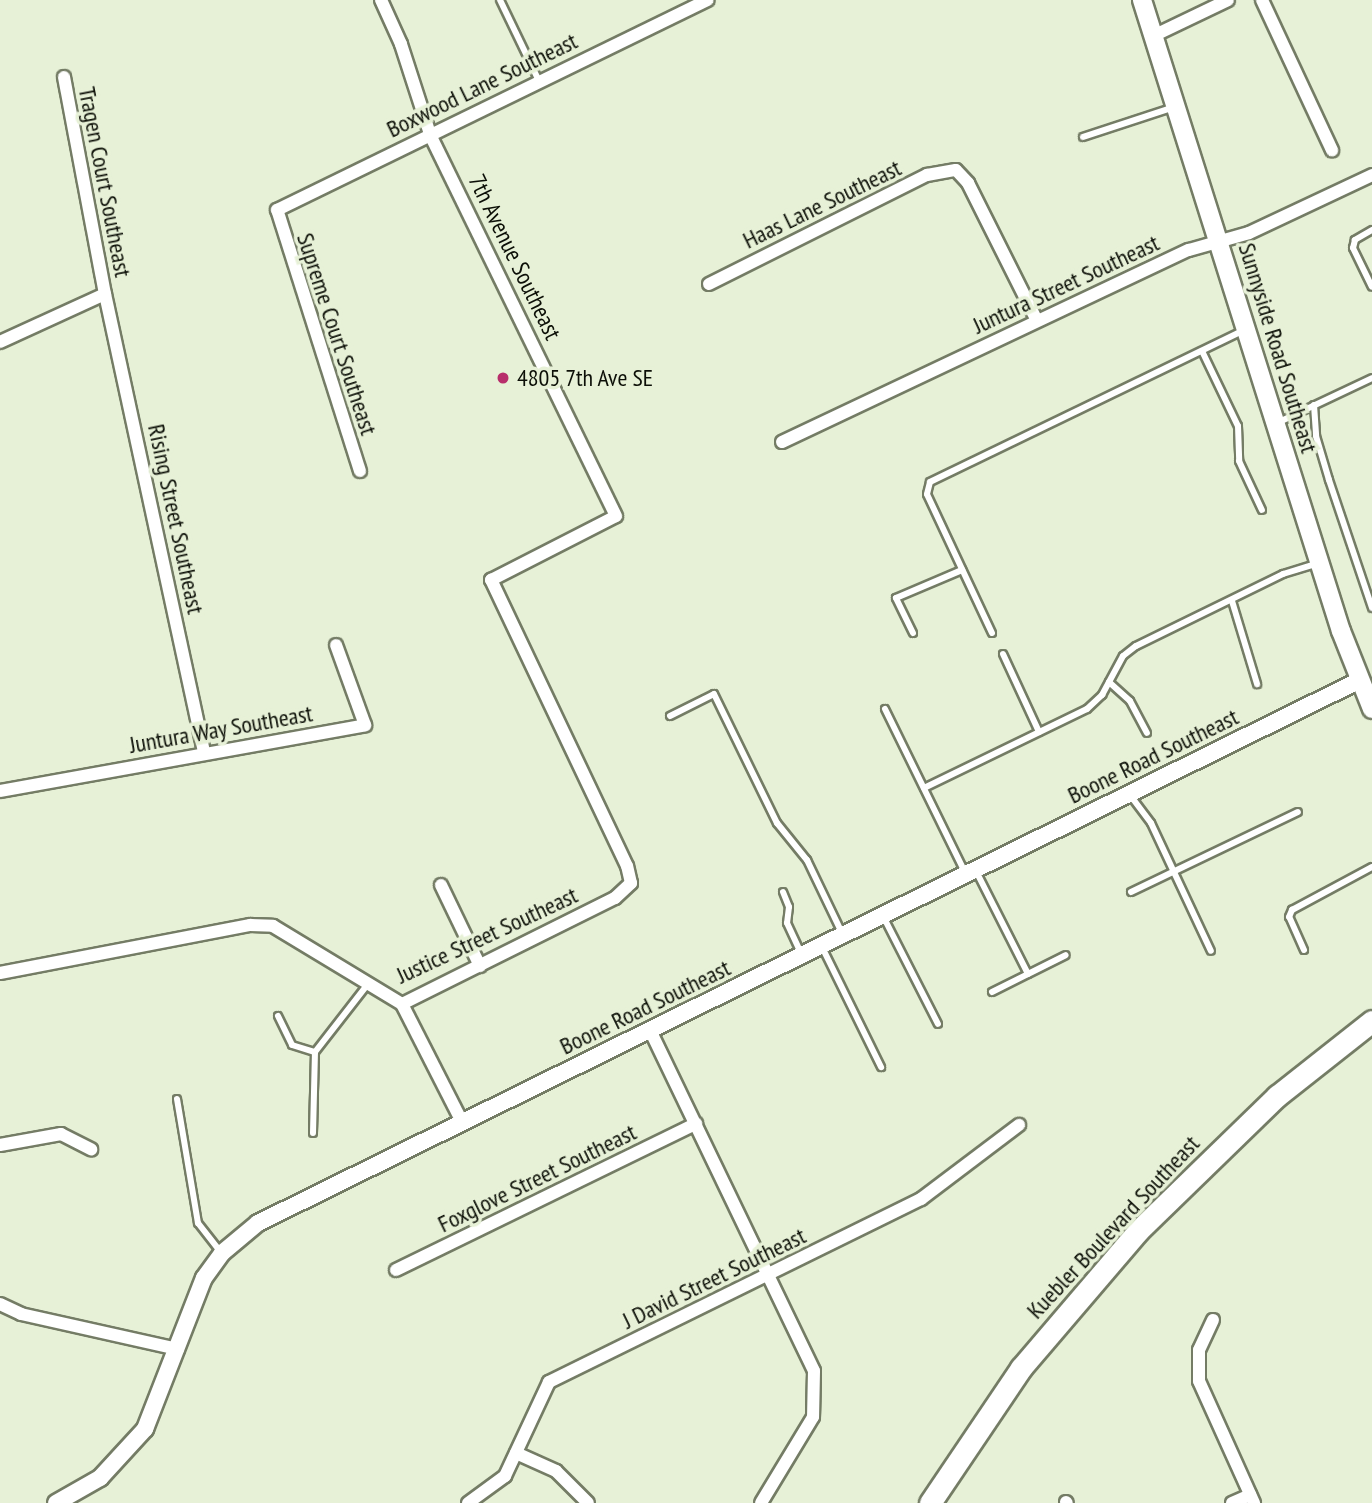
<!DOCTYPE html>
<html>
<head>
<meta charset="utf-8">
<style>
  body { margin:0 }
  #map { position:relative; width:1372px; height:1503px; overflow:hidden; background:#e7f1d7; font-family:"PT Sans Narrow",sans-serif }
  div>[style] { position:absolute }
  .roads { filter:drop-shadow(2px 0 #747c65) drop-shadow(-2px 0 #747c65) drop-shadow(0 2px #747c65) drop-shadow(0 -2px #747c65) }
  .service>* { height:6px; margin:-3px; padding:0 3px; transform-origin:3px; border-radius:3px; background:#fff }
  .minor>* { height:12px; margin:-6px; padding:0 6px; transform-origin:6px; border-radius:6px; background:#fff }
  .tertiary>* { height:16px; margin:-8px; padding:0 8px; transform-origin:8px; border-radius:8px; background:#fff }
  .secondary>* { height:18px; margin:-9px; padding:0 9px; transform-origin:9px; border-radius:9px; background:#fff }
  .primary>* { height:21px; margin:-10.5px; padding:0 10.5px; transform-origin:10.5px; border-radius:10.5px; background:#fff }
  .dots>* { width:19px; height:19px; translate:-50% -50%; box-sizing:border-box; border:4px solid #e7f1d7; border-radius:50% }
  span { translate:-50% -50%; white-space:nowrap; text-align:center; line-height:1.15; -webkit-text-stroke:7px #e7f1d7; paint-order:stroke }
  .street-label { font-size:24px; color:#0c0f07 }
  .poi-label { font-size:24px; color:#0c0f07 }
  .left { translate:0 -50%; text-align:left }
</style>
</head>
<body>
<div id="map">
  <div class="roads">
    <div class="service">
      <div style="left:500px;top:0;width:90px;rotate:64.3deg"></div>
      <div style="left:1083px;top:137px;width:96px;rotate:-18.2deg"></div>
      <div style="left:1372px;top:230px;width:20px;rotate:150deg"></div>
      <div style="left:1355px;top:240px;width:8px;rotate:104deg"></div>
      <div style="left:1353px;top:248px;width:43px;rotate:64deg"></div>
      <div style="left:1202px;top:351px;width:83px;rotate:64.4deg"></div>
      <div style="left:1238px;top:426px;width:35px;rotate:88deg"></div>
      <div style="left:1239px;top:461px;width:54px;rotate:64.9deg"></div>
      <div style="left:1314px;top:405px;width:31px;rotate:86deg"></div>
      <div style="left:1316px;top:436px;width:46px;rotate:73.5deg"></div>
      <div style="left:1329px;top:480px;width:135px;rotate:71.4deg"></div>
      <div style="left:1277px;top:423px;width:105px;rotate:-25.3deg"></div>
      <div style="left:1232px;top:601px;width:87px;rotate:73.2deg"></div>
      <div style="left:913px;top:633px;width:39px;rotate:-116deg"></div>
      <div style="left:896px;top:598px;width:72px;rotate:-23deg"></div>
      <div style="left:992px;top:633px;width:153px;rotate:-115.1deg"></div>
      <div style="left:927px;top:494px;width:12px;rotate:-76deg"></div>
      <div style="left:930px;top:482px;width:349px;rotate:-25.8deg"></div>
      <div style="left:1003px;top:654px;width:86px;rotate:65.2deg"></div>
      <div style="left:1109px;top:682px;width:28px;rotate:42deg"></div>
      <div style="left:1130px;top:701px;width:36px;rotate:62deg"></div>
      <div style="left:885px;top:709px;width:184px;rotate:63.9deg"></div>
      <div style="left:670px;top:716px;width:49px;rotate:-26.6deg"></div>
      <div style="left:714px;top:694px;width:144px;rotate:64deg"></div>
      <div style="left:777px;top:823px;width:48px;rotate:51deg"></div>
      <div style="left:807px;top:860px;width:81px;rotate:64.4deg"></div>
      <div style="left:924px;top:788px;width:181px;rotate:-25.9deg"></div>
      <div style="left:1087px;top:709px;width:21px;rotate:-43deg"></div>
      <div style="left:1102px;top:695px;width:44px;rotate:-61.7deg"></div>
      <div style="left:1123px;top:656px;width:16px;rotate:-38deg"></div>
      <div style="left:1136px;top:646px;width:164px;rotate:-26.1deg"></div>
      <div style="left:1283px;top:574px;width:37px;rotate:-17deg"></div>
      <div style="left:1130px;top:795px;width:35px;rotate:53deg"></div>
      <div style="left:1151px;top:823px;width:141px;rotate:64.9deg"></div>
      <div style="left:976px;top:871px;width:115px;rotate:63.2deg"></div>
      <div style="left:1028px;top:974px;width:42px;rotate:-26.6deg"></div>
      <div style="left:783px;top:892px;width:16px;rotate:68deg"></div>
      <div style="left:789px;top:907px;width:16px;rotate:97deg"></div>
      <div style="left:787px;top:923px;width:33px;rotate:65deg"></div>
      <div style="left:1131px;top:892px;width:185px;rotate:-25.6deg"></div>
      <div style="left:883px;top:916px;width:121px;rotate:63deg"></div>
      <div style="left:822px;top:947px;width:134px;rotate:63.8deg"></div>
      <div style="left:1304px;top:950px;width:36px;rotate:-114deg"></div>
      <div style="left:1289px;top:917px;width:8px;rotate:-67deg"></div>
      <div style="left:1292px;top:910px;width:91px;rotate:-28.3deg"></div>
      <div style="left:992px;top:992px;width:40px;rotate:-26.6deg"></div>
      <div style="left:278px;top:1016px;width:32px;rotate:64deg"></div>
      <div style="left:292px;top:1045px;width:24px;rotate:17deg"></div>
      <div style="left:177px;top:1099px;width:126px;rotate:80.4deg"></div>
      <div style="left:198px;top:1223px;width:37px;rotate:52deg"></div>
      <div style="left:313px;top:1133px;width:81px;rotate:-88.6deg"></div>
      <div style="left:315px;top:1052px;width:86px;rotate:-52.1deg"></div>
    </div>
    <div class="minor">
      <div style="left:1262px;top:0;width:166px;rotate:65deg"></div>
      <div style="left:1153px;top:36px;width:83px;rotate:-25.6deg"></div>
      <div style="left:64px;top:77px;width:221px;rotate:79.3deg"></div>
      <div style="left:105px;top:294px;width:470px;rotate:77.8deg"></div>
      <div style="left:709px;top:284px;width:244px;rotate:-26.6deg"></div>
      <div style="left:927px;top:175px;width:29px;rotate:-10deg"></div>
      <div style="left:956px;top:170px;width:18px;rotate:47deg"></div>
      <div style="left:968px;top:183px;width:152px;rotate:63.4deg"></div>
      <div style="left:0;top:342px;width:115px;rotate:-24.6deg"></div>
      <div style="left:782px;top:442px;width:450px;rotate:-25.3deg"></div>
      <div style="left:1189px;top:250px;width:62px;rotate:-15.8deg"></div>
      <div style="left:1249px;top:233px;width:136px;rotate:-25.2deg"></div>
      <div style="left:360px;top:471px;width:274px;rotate:-107.6deg"></div>
      <div style="left:277px;top:210px;width:479px;rotate:-26deg"></div>
      <div style="left:0;top:791px;width:371px;rotate:-10.2deg"></div>
      <div style="left:365px;top:725px;width:85px;rotate:-109.9deg"></div>
      <div style="left:441px;top:885px;width:90px;rotate:64.3deg"></div>
      <div style="left:0;top:973px;width:255px;rotate:-10.9deg"></div>
      <div style="left:250px;top:925px;width:23px;rotate:2deg"></div>
      <div style="left:273px;top:926px;width:151px;rotate:31.2deg"></div>
      <div style="left:402px;top:1004px;width:238px;rotate:-26.5deg"></div>
      <div style="left:615px;top:898px;width:22px;rotate:-43deg"></div>
      <div style="left:631px;top:883px;width:17px;rotate:-103deg"></div>
      <div style="left:627px;top:866px;width:317px;rotate:-115.4deg"></div>
      <div style="left:491px;top:580px;width:140px;rotate:-27.1deg"></div>
      <div style="left:616px;top:516px;width:425px;rotate:-116deg"></div>
      <div style="left:430px;top:134px;width:95px;rotate:-107.9deg"></div>
      <div style="left:401px;top:44px;width:48px;rotate:-114.4deg"></div>
      <div style="left:402px;top:1004px;width:132px;rotate:63deg"></div>
      <div style="left:650px;top:1030px;width:378px;rotate:64.3deg"></div>
      <div style="left:814px;top:1371px;width:46px;rotate:91.2deg"></div>
      <div style="left:813px;top:1417px;width:100px;rotate:121.2deg"></div>
      <div style="left:0;top:1145px;width:62px;rotate:-10.2deg"></div>
      <div style="left:61px;top:1134px;width:34px;rotate:27deg"></div>
      <div style="left:396px;top:1270px;width:334px;rotate:-26deg"></div>
      <div style="left:0;top:1304px;width:23px;rotate:25deg"></div>
      <div style="left:21px;top:1314px;width:161px;rotate:12.6deg"></div>
      <div style="left:1213px;top:1320px;width:33px;rotate:115deg"></div>
      <div style="left:1199px;top:1350px;width:31px;rotate:90deg"></div>
      <div style="left:1199px;top:1381px;width:134px;rotate:65.7deg"></div>
      <div style="left:516px;top:1453px;width:44px;rotate:24.2deg"></div>
      <div style="left:556px;top:1471px;width:45px;rotate:45deg"></div>
      <div style="left:1066px;top:1502px;width:1px;rotate:45deg"></div>
      <div style="left:468px;top:1503px;width:46px;rotate:-36.1deg"></div>
      <div style="left:505px;top:1476px;width:104px;rotate:-64.9deg"></div>
      <div style="left:549px;top:1382px;width:415px;rotate:-26.2deg"></div>
      <div style="left:921px;top:1199px;width:123px;rotate:-37.1deg"></div>
      <div style="left:1232px;top:1503px;width:20px;rotate:-24deg"></div>
    </div>
    <div class="tertiary">
      <div style="left:56px;top:1503px;width:51px;rotate:-29.6deg"></div>
      <div style="left:100px;top:1478px;width:67px;rotate:-47.4deg"></div>
      <div style="left:145px;top:1429px;width:162px;rotate:-68.7deg"></div>
      <div style="left:204px;top:1278px;width:31px;rotate:-54deg"></div>
      <div style="left:222px;top:1253px;width:47px;rotate:-39.8deg"></div>
      <div style="left:258px;top:1223px;width:1229px;rotate:-26.23deg"></div>
    </div>
    <div class="secondary">
      <div style="left:1142px;top:0;width:662px;rotate:72.5deg"></div>
      <div style="left:1341px;top:631px;width:84px;rotate:68.3deg"></div>
    </div>
    <div class="primary">
      <div style="left:930px;top:1503px;width:163px;rotate:-56deg"></div>
      <div style="left:1021px;top:1368px;width:180px;rotate:-49.5deg"></div>
      <div style="left:1138px;top:1231px;width:194px;rotate:-44.2deg"></div>
      <div style="left:1277px;top:1096px;width:121px;rotate:-38.3deg"></div>
    </div>
  </div>
  <div class="dots">
    <div style="left:503px;top:378px;background:#b82e6b"></div>
  </div>
  <div class="street-label">
    <span style="left:482px;top:85px;rotate:-26deg">Boxwood Lane Southeast</span>
    <span style="left:105px;top:182px;rotate:79deg">Tragen Court Southeast</span>
    <span style="left:822px;top:204px;rotate:-26deg">Haas Lane Southeast</span>
    <span style="left:515px;top:257px;rotate:64deg">7th Avenue Southeast</span>
    <span style="left:1066px;top:284px;rotate:-25deg">Juntura Street Southeast</span>
    <span style="left:337px;top:334px;rotate:72deg">Supreme Court Southeast</span>
    <span style="left:1278px;top:348px;rotate:73deg">Sunnyside Road Southeast</span>
    <span style="left:176px;top:519px;rotate:78deg">Rising Street Southeast</span>
    <span style="left:221px;top:729px;rotate:-10deg">Juntura Way Southeast</span>
    <span style="left:1153px;top:756px;rotate:-26deg">Boone Road Southeast</span>
    <span style="left:487px;top:935px;rotate:-25deg">Justice Street Southeast</span>
    <span style="left:645px;top:1007px;rotate:-26deg">Boone Road Southeast</span>
    <span style="left:537px;top:1178px;rotate:-26deg">Foxglove Street Southeast</span>
    <span style="left:1113px;top:1227px;rotate:-47deg">Kuebler Boulevard Southeast</span>
    <span style="left:714px;top:1278px;rotate:-26deg">J David Street Southeast</span>
  </div>
  <div class="poi-label">
    <span class="left" style="left:517px;top:378px">4805 7th Ave SE</span>
  </div>
</div>
</body>
</html>
